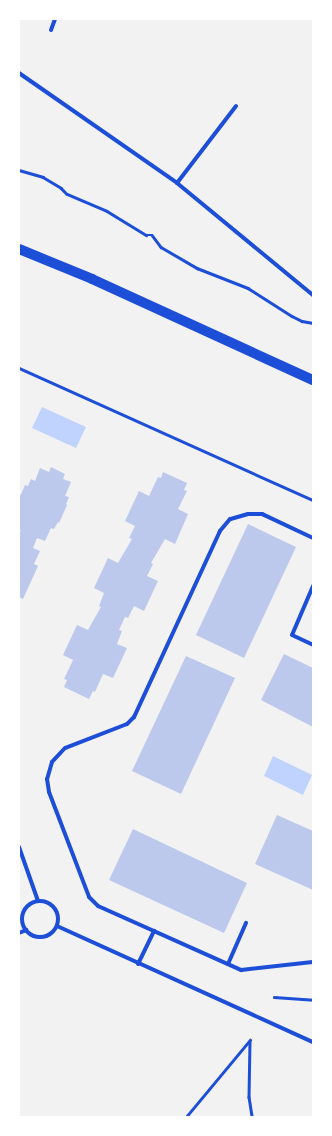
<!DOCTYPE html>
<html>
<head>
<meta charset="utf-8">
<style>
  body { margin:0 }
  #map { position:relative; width:332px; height:1136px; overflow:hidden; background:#f2f2f2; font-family:Arial,sans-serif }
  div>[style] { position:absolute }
  .water>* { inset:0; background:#bfd3fe }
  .building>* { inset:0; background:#bdc9ec }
  .path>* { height:2.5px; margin:-1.25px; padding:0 1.25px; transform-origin:1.25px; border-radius:1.25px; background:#1d4ed8 }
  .minor>* { height:4px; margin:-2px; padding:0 2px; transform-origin:2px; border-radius:2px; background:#1d4ed8 }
  .minor>.ring { margin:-2px; padding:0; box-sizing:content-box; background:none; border:4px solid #1d4ed8; border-radius:50% }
  .primary>* { height:10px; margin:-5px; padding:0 5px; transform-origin:5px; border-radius:5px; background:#1d4ed8 }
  span { translate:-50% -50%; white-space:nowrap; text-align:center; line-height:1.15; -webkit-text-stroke:3px #fff; paint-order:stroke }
  .frame { position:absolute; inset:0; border:20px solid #fff; pointer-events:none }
</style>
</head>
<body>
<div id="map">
  <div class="water">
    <div style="clip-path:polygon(42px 407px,86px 427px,76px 448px,32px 428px)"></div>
    <div style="clip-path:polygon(273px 756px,312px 775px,303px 795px,264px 776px)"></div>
  </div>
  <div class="building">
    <div style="clip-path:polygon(51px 467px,65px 474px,63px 479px,71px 482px,65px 496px,69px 497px,66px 504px,67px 505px,59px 523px,58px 522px,54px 529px,51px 528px,45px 541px,37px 538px,33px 548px,40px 551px,34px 564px,38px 566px,23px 599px,19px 597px,19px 535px,21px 530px,19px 530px,19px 499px,25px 485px,28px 486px,31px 479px,35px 481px,40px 468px,49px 472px)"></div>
    <div style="clip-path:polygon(163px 472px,187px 483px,184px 490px,187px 491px,178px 509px,188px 514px,175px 544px,165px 539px,151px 563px,153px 564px,147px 576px,158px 581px,144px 611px,134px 606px,128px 618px,125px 617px,119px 630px,122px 631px,117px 644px,127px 648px,113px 678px,103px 674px,95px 692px,93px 691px,89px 699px,64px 687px,67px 680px,64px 679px,73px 660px,63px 655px,77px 625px,88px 630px,101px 607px,99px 606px,104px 593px,94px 588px,108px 558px,118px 563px,132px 539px,129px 538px,135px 526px,125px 521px,139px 491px,149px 496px,158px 477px,161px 478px)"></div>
    <div style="clip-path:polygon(248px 524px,296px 547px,244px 658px,196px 635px)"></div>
    <div style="clip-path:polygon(284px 654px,313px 668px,313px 727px,261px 700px)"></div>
    <div style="clip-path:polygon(186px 656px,235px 678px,181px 794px,132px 771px)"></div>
    <div style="clip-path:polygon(277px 815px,313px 831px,313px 890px,255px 864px)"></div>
    <div style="clip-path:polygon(133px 829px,247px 883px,224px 933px,109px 880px)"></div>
  </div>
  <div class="path">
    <div style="left:19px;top:170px;width:25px;rotate:16deg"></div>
    <div style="left:43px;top:177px;width:21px;rotate:31deg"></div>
    <div style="left:61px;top:188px;width:8px;rotate:45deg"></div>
    <div style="left:67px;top:194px;width:43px;rotate:23deg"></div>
    <div style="left:107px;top:211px;width:46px;rotate:31.6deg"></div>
    <div style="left:146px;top:235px;width:6px"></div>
    <div style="left:152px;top:235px;width:15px;rotate:53deg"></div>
    <div style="left:161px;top:247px;width:42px;rotate:30.3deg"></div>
    <div style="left:197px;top:268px;width:55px;rotate:21.4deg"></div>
    <div style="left:248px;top:288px;width:52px;rotate:32.5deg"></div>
    <div style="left:292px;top:316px;width:11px;rotate:27deg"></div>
    <div style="left:302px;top:321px;width:11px;rotate:10deg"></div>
    <div style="left:19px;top:368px;width:322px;rotate:24.2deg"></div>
    <div style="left:274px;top:997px;width:39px;rotate:4deg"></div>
    <div style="left:250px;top:1041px;width:56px;rotate:91deg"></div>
    <div style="left:249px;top:1097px;width:20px;rotate:81deg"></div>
    <div style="left:186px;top:1117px;width:100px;rotate:-50.3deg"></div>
  </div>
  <div class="minor">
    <div style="left:51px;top:30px;width:12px;rotate:-70deg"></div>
    <div style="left:19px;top:73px;width:193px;rotate:34.8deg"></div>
    <div style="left:177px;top:183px;width:176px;rotate:39.5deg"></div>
    <div style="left:177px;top:183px;width:97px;rotate:-52.5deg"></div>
    <div style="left:313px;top:538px;width:56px;rotate:-154.8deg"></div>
    <div style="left:262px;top:514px;width:14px;rotate:180deg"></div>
    <div style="left:248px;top:514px;width:19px;rotate:164deg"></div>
    <div style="left:230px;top:519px;width:16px;rotate:130deg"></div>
    <div style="left:220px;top:531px;width:205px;rotate:114.8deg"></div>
    <div style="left:134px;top:717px;width:10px;rotate:135deg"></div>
    <div style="left:127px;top:724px;width:66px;rotate:158.8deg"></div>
    <div style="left:65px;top:748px;width:19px;rotate:133deg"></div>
    <div style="left:52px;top:762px;width:18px;rotate:106deg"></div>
    <div style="left:47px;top:779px;width:13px;rotate:81deg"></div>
    <div style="left:49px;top:792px;width:112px;rotate:69.1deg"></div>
    <div style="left:89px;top:897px;width:13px;rotate:45deg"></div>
    <div style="left:98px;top:906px;width:157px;rotate:24.1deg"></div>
    <div style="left:241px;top:970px;width:72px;rotate:-6.3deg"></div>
    <div style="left:313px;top:586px;width:53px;rotate:113.2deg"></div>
    <div style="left:292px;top:635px;width:23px;rotate:25deg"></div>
    <div style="left:19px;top:847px;width:57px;rotate:70.6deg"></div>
    <div class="ring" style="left:22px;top:901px;width:32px;height:32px"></div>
    <div style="left:57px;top:926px;width:281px;rotate:24.4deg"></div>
    <div style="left:19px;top:933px;width:8px;rotate:-23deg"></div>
    <div style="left:138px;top:964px;width:37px;rotate:-64deg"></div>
    <div style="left:228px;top:964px;width:45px;rotate:-66.3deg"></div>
  </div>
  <div class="primary">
    <div style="left:19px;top:249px;width:79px;rotate:22.3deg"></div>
    <div style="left:92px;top:279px;width:243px;rotate:24.6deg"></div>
  </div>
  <div class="frame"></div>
</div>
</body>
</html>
